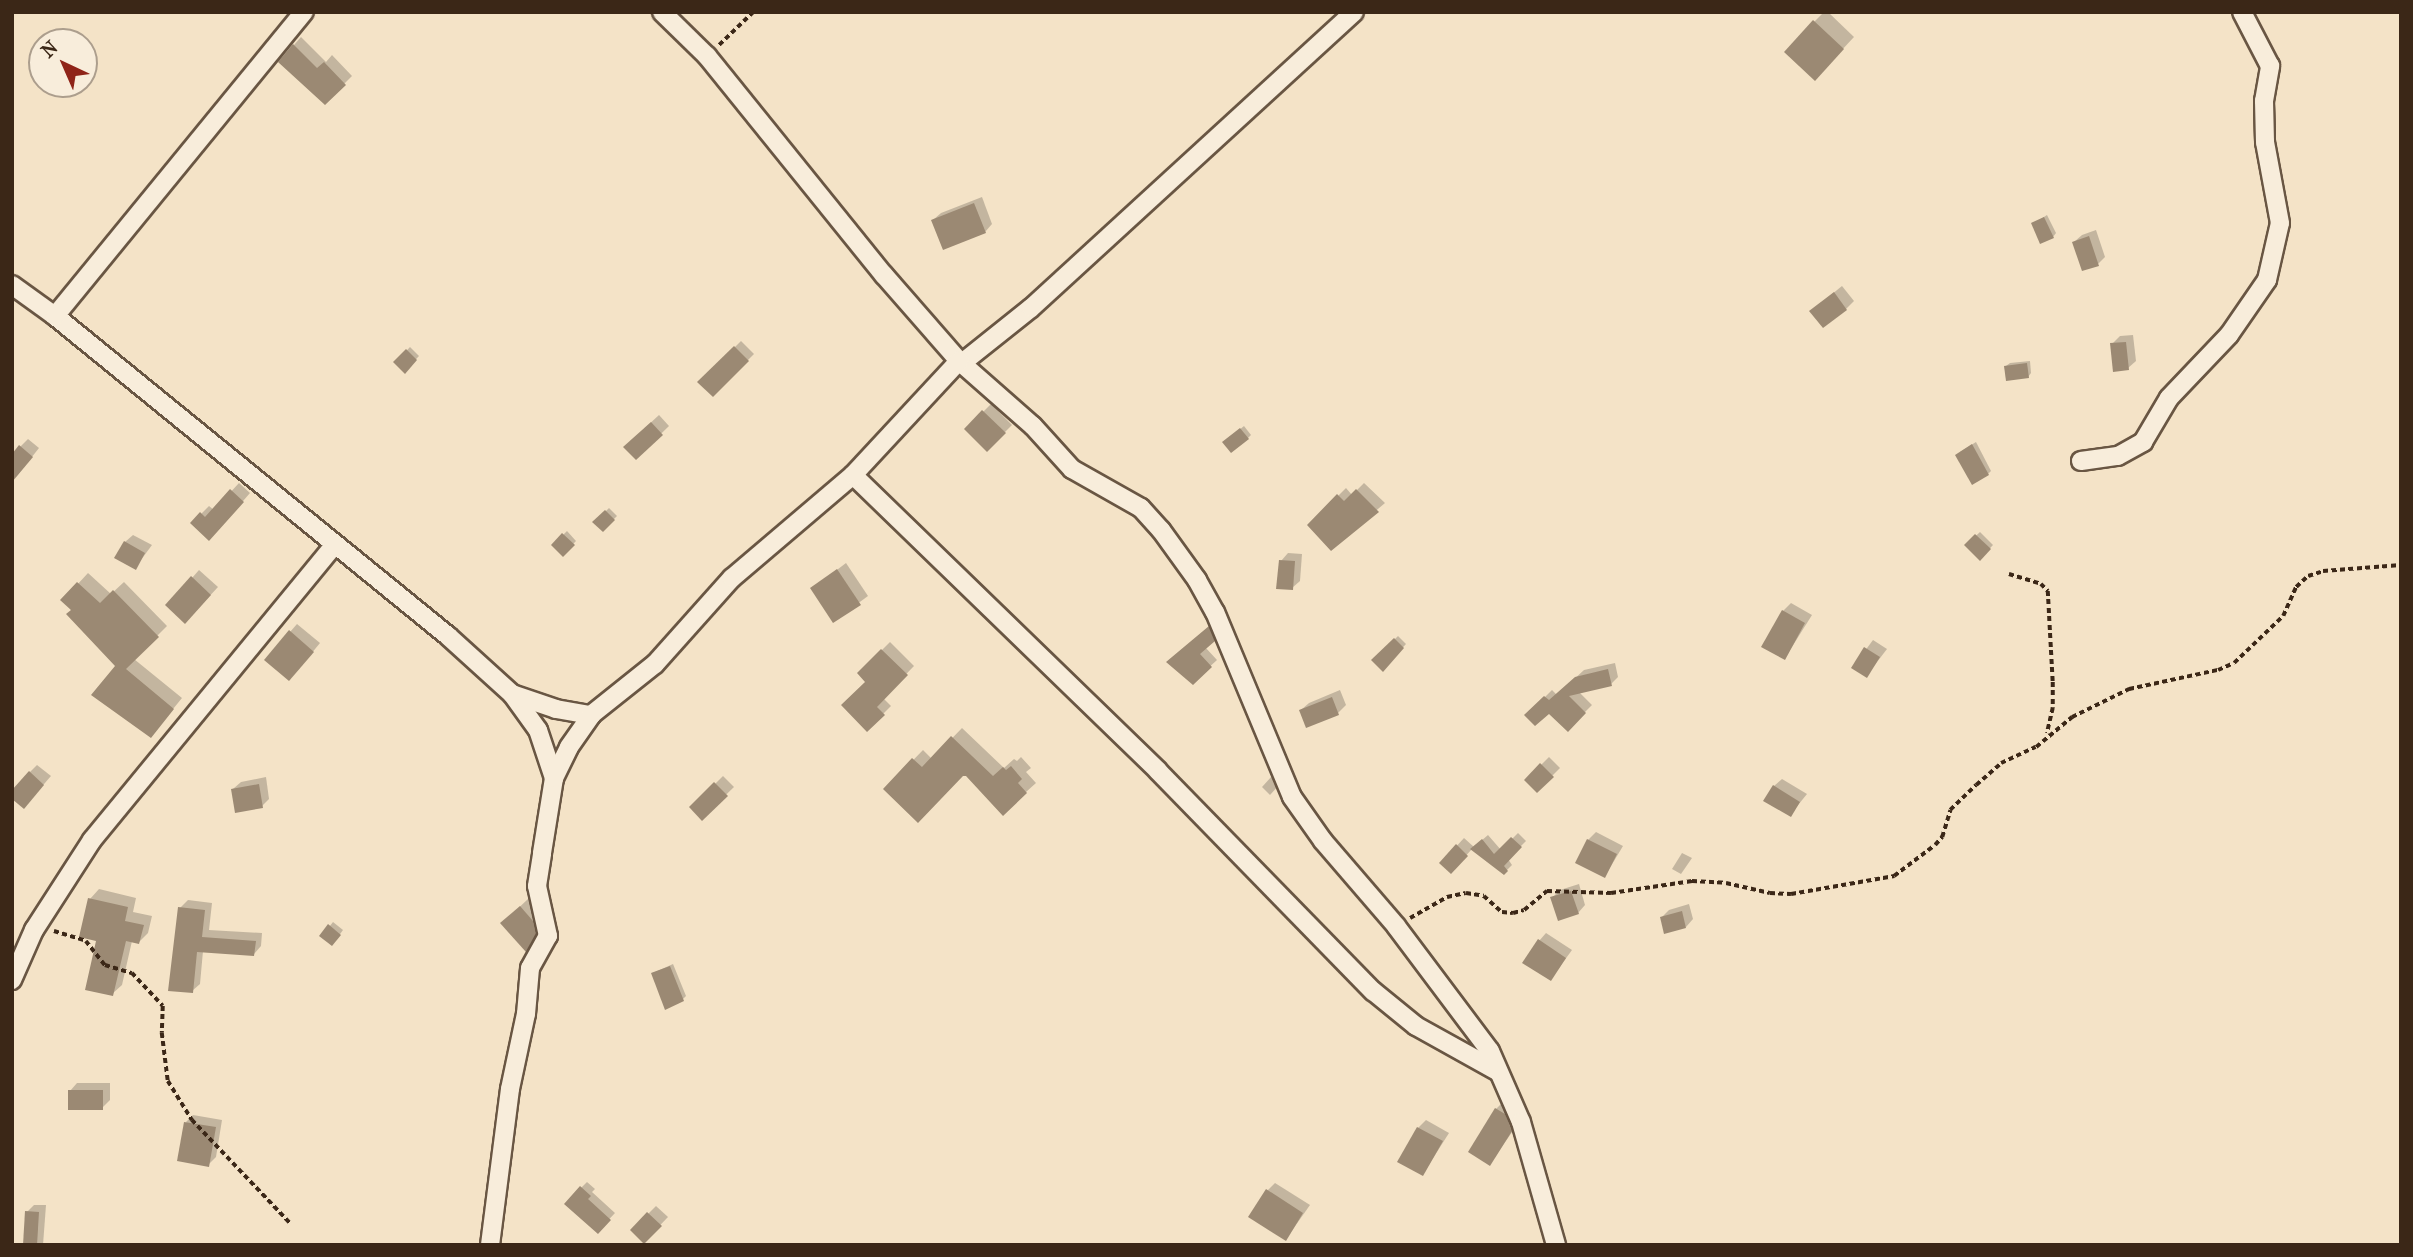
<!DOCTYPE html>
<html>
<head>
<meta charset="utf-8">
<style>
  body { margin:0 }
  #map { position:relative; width:2413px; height:1257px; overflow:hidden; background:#f4e3c7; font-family:"IM FELL French Canon",serif }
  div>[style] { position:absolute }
  .shadow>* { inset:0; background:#0003 }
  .building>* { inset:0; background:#9b8973 }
  .path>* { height:3.5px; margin-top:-1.75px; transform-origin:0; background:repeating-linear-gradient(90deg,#3b2717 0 5px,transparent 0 8.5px) }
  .roads { filter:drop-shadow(2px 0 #695643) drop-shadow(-2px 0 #695643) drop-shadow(0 2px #695643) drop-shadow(0 -2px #695643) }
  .minor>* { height:18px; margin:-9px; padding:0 9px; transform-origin:9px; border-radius:9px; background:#f8eddb }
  span { translate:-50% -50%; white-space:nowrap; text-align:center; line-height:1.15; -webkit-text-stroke:7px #f8eddb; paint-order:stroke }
  .frame { position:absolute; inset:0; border:14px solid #3b2717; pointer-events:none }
  .north { position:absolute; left:28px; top:28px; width:70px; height:70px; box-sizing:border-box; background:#f8eddb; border:2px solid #ac9e8d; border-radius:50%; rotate:316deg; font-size:19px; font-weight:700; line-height:28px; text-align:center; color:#3b2717 }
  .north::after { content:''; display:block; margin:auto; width:24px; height:32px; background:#8f2418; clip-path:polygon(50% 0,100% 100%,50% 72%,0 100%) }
</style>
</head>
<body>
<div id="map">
  <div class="shadow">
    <div style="clip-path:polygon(1824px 12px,1828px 12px,1854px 37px,1826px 67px,1814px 22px)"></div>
    <div style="clip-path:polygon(301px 37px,326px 62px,332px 55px,352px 76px,325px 103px,280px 61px)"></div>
    <div style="clip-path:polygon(982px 197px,992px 224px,985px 232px,933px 220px,941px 213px)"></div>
    <div style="clip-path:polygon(2047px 215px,2056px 233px,2053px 237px,2033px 224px)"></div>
    <div style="clip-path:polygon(2096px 230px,2105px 257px,2098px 264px,2074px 242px,2082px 235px)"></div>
    <div style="clip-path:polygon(1842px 286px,1854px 301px,1846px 309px,1811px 311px)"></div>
    <div style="clip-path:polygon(2133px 335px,2136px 361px,2128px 368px,2112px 344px,2120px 336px)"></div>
    <div style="clip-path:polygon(741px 341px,754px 354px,713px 395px,700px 382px)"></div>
    <div style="clip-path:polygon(410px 347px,419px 356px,406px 370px,396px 362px)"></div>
    <div style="clip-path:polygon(2030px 361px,2031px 373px,2028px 377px,2006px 366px,2010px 363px)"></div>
    <div style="clip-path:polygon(991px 404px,1012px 425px,987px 450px,966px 429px)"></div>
    <div style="clip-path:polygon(659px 415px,669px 426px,636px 458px,633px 439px)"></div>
    <div style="clip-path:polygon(1244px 426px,1251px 435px,1248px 438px,1228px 439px)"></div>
    <div style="clip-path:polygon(28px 439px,39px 448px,16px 477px,20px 447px)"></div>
    <div style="clip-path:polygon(1976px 442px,1991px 471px,1988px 474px,1960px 452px)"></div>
    <div style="clip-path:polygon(239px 483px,250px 493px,217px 531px,192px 523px,209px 506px,214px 510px)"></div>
    <div style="clip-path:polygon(1364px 483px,1385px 503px,1331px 549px,1309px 525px,1346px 488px,1352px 495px)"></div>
    <div style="clip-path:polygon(609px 508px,617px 516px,603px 530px,595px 522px)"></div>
    <div style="clip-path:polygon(567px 531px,576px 541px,563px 555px,553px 545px)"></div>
    <div style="clip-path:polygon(1980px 532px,1993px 545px,1980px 559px,1966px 545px)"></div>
    <div style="clip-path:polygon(133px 535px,152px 545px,135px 568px,125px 542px)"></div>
    <div style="clip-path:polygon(1288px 553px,1302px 554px,1300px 581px,1292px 588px,1281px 561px)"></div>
    <div style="clip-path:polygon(846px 563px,868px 596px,834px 621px,812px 589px)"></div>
    <div style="clip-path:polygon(199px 570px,218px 587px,193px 614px,192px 578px)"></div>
    <div style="clip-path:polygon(88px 573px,111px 594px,124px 582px,167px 626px,134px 659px,182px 698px,151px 736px,118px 666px,63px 600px)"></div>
    <div style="clip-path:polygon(1791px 603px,1812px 615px,1785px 658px,1783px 611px)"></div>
    <div style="clip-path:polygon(1215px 622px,1220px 633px,1205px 647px,1217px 660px,1193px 682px,1168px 662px)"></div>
    <div style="clip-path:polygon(297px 624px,320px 643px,297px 671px,290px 632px)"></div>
    <div style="clip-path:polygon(1398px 636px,1406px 644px,1383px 669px,1374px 660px)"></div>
    <div style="clip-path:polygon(1873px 640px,1887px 649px,1867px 675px,1853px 667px)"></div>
    <div style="clip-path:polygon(890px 642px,914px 666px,883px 698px,891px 706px,867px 730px,867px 682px,859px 673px)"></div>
    <div style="clip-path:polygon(1615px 663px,1618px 677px,1611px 684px,1579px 692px,1592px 705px,1568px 729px,1549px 711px,1527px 715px,1552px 690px,1557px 695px,1584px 670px)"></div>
    <div style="clip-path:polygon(1340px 690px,1346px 705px,1338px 713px,1301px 710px,1309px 703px)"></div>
    <div style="clip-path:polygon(962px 728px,1004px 768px,1014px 759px,1017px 761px,1021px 757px,1031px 768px,1026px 772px,1036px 783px,1026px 792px,967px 774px,885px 789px,923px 750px,932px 759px)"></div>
    <div style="clip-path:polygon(1549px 757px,1560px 768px,1537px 791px,1526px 780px)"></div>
    <div style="clip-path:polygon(37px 765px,51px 776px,31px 799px,30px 772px)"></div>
    <div style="clip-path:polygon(1273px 775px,1279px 785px,1270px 795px,1262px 787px)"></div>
    <div style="clip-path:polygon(723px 776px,734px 787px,702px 818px,692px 807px)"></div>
    <div style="clip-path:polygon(266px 777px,269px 799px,262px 806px,233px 789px,241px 782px)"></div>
    <div style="clip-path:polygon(1782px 779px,1807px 794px,1790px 815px,1774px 786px)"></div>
    <div style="clip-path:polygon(1596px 832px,1623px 846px,1605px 876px,1588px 840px)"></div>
    <div style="clip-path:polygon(1518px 833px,1526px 841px,1508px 859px,1512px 865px,1504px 873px,1472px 849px,1451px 872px,1441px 863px,1464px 838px,1474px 847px,1488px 835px,1501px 850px)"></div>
    <div style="clip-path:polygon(1682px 853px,1692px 858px,1681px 874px,1672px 869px)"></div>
    <div style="clip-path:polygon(1579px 884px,1585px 905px,1578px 913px,1552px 898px,1560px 890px)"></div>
    <div style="clip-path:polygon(99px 889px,136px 898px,133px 912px,152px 916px,148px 933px,139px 942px,132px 941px,122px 985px,112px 994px,90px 899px)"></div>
    <div style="clip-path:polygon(528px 899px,540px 913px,543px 925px,526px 950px,510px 916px)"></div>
    <div style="clip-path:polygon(188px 900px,212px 903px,209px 930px,262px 933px,261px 946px,254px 954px,203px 951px,200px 984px,192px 991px,180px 908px)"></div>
    <div style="clip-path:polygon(1689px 904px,1693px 919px,1686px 927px,1662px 917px,1669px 910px)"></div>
    <div style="clip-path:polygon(333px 922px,343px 930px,335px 941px,322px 936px)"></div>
    <div style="clip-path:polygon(1546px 933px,1572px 950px,1551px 979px,1539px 941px)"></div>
    <div style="clip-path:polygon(673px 964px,686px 996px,683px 999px,653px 973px)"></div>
    <div style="clip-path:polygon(77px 1083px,110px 1083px,110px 1100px,102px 1108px,70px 1091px)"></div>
    <div style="clip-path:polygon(1504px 1101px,1519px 1122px,1490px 1164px,1496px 1109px)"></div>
    <div style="clip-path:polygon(193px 1115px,222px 1120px,216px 1157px,208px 1165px,186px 1122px)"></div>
    <div style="clip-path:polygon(1426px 1120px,1449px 1133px,1423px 1174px,1418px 1128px)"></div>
    <div style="clip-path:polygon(587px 1182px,595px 1189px,592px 1192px,615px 1213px,598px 1231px,566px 1203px)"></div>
    <div style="clip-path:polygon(1275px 1183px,1310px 1205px,1286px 1239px,1267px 1191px)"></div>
    <div style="clip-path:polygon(34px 1205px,46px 1205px,43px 1245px,25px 1245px,27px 1212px)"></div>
    <div style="clip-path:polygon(656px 1206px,668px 1217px,644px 1242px,632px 1230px)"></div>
  </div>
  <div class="building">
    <div style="clip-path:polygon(1813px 20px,1844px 49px,1815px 81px,1784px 52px)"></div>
    <div style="clip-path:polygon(293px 44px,317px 68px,324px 62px,346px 85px,325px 105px,278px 62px)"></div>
    <div style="clip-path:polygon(974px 203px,986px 233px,943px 250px,931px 220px)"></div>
    <div style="clip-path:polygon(2044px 217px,2054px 238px,2040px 244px,2031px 223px)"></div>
    <div style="clip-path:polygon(2089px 236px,2099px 266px,2082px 271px,2072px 242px)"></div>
    <div style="clip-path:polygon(1834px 292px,1847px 310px,1823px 328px,1809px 311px)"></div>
    <div style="clip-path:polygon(2126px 342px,2129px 370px,2113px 372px,2110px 343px)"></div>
    <div style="clip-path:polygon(734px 346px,749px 361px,713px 397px,697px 382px)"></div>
    <div style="clip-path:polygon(406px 349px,417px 360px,405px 374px,393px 362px)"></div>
    <div style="clip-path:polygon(2027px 363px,2029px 378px,2006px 381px,2004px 366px)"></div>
    <div style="clip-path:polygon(982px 410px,1006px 433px,987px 452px,964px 429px)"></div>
    <div style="clip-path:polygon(651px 422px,663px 435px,636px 460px,623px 447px)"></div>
    <div style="clip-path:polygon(1240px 428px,1249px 439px,1231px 453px,1222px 442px)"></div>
    <div style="clip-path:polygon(1972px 444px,1989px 475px,1972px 485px,1955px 455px)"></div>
    <div style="clip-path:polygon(19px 445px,33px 457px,12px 482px,12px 454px)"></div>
    <div style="clip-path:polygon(230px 489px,244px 502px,209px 541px,190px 523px,200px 512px,205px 517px)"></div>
    <div style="clip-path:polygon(1356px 489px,1379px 512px,1331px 551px,1307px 525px,1337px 494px,1344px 501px)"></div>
    <div style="clip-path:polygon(605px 510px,615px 520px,603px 532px,592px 522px)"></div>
    <div style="clip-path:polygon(562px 533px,575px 545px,563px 557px,551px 545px)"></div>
    <div style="clip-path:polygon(1975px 534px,1991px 549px,1980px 561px,1964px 545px)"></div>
    <div style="clip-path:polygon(124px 541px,145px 553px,136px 570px,114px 558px)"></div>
    <div style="clip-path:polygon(1279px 560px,1295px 561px,1293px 590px,1276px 589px)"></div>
    <div style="clip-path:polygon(837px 569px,861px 605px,833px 623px,810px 588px)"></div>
    <div style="clip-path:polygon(191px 576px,211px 595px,185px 624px,165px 605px)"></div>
    <div style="clip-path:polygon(77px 582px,100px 603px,113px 590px,159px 637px,126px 669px,174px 709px,151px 738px,91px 695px,115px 666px,66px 614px,71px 610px,60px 600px)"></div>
    <div style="clip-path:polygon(1782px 610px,1805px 623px,1785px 660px,1761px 647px)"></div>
    <div style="clip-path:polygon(1209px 626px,1215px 641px,1200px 654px,1212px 667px,1193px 685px,1166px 662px)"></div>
    <div style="clip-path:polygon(289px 630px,314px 652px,289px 681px,264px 660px)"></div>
    <div style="clip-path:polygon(1394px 638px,1404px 648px,1383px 672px,1371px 660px)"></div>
    <div style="clip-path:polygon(1864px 647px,1880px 657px,1867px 678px,1851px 668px)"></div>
    <div style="clip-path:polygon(881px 649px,908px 675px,877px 707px,885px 715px,867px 732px,841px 705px,865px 682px,857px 673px)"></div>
    <div style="clip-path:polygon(1608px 669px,1612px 686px,1569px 696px,1586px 713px,1568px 732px,1549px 714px,1535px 726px,1524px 715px,1544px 696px,1549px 700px,1575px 677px)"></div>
    <div style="clip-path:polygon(1332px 697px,1339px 715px,1306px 728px,1299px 710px)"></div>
    <div style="clip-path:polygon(951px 736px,993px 776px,1003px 767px,1006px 770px,1011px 766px,1022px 779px,1018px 783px,1027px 793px,1003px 816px,966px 776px,963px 776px,918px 823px,883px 789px,912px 758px,922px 767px)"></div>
    <div style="clip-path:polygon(1540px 763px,1554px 777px,1537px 793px,1524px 780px)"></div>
    <div style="clip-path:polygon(29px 771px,44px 785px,24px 809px,12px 799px,12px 790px)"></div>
    <div style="clip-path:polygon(714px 782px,728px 796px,702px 821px,689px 807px)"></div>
    <div style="clip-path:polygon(259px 784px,263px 808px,235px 813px,231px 789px)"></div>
    <div style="clip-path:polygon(1773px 785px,1800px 802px,1791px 817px,1763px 801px)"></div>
    <div style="clip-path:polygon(1511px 837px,1522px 847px,1504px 866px,1508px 871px,1504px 875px,1470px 849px,1482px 839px,1494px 854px)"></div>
    <div style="clip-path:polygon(1587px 839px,1617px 854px,1605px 878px,1575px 863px)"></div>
    <div style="clip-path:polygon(1456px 844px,1468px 856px,1451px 874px,1439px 863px)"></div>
    <div style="clip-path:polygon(1571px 891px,1579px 914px,1558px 921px,1550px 897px)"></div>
    <div style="clip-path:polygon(88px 898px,128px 907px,125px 921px,144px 925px,139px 944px,126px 941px,113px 996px,85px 990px,96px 941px,79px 937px)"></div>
    <div style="clip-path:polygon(520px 906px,533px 921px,536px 934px,526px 952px,500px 923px)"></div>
    <div style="clip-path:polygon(178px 907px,205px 910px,202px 937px,256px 941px,254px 956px,197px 952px,193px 993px,168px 991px)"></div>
    <div style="clip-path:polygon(1682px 911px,1686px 928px,1664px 934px,1660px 917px)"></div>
    <div style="clip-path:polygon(328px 924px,341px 935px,332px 946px,319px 936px)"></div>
    <div style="clip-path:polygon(1538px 939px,1566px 958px,1551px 981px,1522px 963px)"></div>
    <div style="clip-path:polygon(670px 966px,684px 1001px,665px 1010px,651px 973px)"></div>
    <div style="clip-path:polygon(68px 1090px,103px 1090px,103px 1110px,68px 1110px)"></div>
    <div style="clip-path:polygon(1495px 1108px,1505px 1114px,1512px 1131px,1490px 1166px,1468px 1152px)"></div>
    <div style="clip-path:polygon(184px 1122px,216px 1127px,209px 1167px,177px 1161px)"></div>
    <div style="clip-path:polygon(1417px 1127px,1443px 1141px,1423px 1176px,1397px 1162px)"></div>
    <div style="clip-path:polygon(580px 1186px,591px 1196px,588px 1199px,611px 1220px,598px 1234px,564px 1204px)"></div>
    <div style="clip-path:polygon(1266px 1189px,1303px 1213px,1286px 1241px,1248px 1217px)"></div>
    <div style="clip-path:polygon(25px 1211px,39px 1212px,37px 1245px,23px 1245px)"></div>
    <div style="clip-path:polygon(647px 1212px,662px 1226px,644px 1244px,630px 1230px)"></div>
  </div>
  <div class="path">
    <div style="left:719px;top:45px;width:47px;rotate:-44.1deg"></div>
    <div style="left:2009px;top:574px;width:34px;rotate:17deg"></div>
    <div style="left:2041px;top:584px;width:10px;rotate:45deg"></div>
    <div style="left:2048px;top:591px;width:91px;rotate:86.9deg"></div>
    <div style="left:2053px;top:682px;width:26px;rotate:90deg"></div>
    <div style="left:2053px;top:708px;width:26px;rotate:103deg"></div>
    <div style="left:1410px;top:918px;width:43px;rotate:-29.6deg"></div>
    <div style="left:1447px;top:897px;width:19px;rotate:-12deg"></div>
    <div style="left:1466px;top:893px;width:18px;rotate:9deg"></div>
    <div style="left:1484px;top:896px;width:24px;rotate:42deg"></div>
    <div style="left:1502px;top:912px;width:11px;rotate:5deg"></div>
    <div style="left:1513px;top:913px;width:11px;rotate:-15deg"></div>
    <div style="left:1524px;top:910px;width:30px;rotate:-40deg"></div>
    <div style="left:1547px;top:891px;width:64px;rotate:1.8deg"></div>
    <div style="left:1611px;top:893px;width:82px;rotate:-8.4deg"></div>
    <div style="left:1692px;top:881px;width:34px;rotate:3deg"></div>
    <div style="left:1726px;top:883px;width:45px;rotate:12.8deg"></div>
    <div style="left:1770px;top:893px;width:21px;rotate:3deg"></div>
    <div style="left:1791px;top:894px;width:105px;rotate:-9.9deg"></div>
    <div style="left:1894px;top:876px;width:51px;rotate:-37.1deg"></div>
    <div style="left:1935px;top:845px;width:11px;rotate:-49deg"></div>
    <div style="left:1942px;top:837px;width:28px;rotate:-73deg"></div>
    <div style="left:1950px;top:810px;width:36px;rotate:-44deg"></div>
    <div style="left:1976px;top:785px;width:33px;rotate:-41deg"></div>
    <div style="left:2001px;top:763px;width:38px;rotate:-25deg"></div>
    <div style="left:2036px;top:747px;width:47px;rotate:-39.8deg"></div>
    <div style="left:2072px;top:717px;width:64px;rotate:-26.2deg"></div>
    <div style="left:2129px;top:689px;width:91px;rotate:-12.1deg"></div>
    <div style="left:2218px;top:670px;width:17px;rotate:-24deg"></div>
    <div style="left:2234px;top:663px;width:68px;rotate:-43.8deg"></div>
    <div style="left:2283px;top:616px;width:32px;rotate:-66deg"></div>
    <div style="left:2296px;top:587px;width:16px;rotate:-43deg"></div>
    <div style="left:2308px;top:576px;width:16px;rotate:-18deg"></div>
    <div style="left:2323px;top:571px;width:78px;rotate:-4.4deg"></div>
    <div style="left:54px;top:931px;width:34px;rotate:17deg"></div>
    <div style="left:86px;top:941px;width:31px;rotate:52deg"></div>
    <div style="left:105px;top:965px;width:28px;rotate:17deg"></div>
    <div style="left:132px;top:973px;width:45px;rotate:46.8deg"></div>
    <div style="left:163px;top:1006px;width:27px;rotate:92deg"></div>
    <div style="left:162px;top:1033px;width:48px;rotate:82.9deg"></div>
    <div style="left:168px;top:1081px;width:46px;rotate:58.4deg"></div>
    <div style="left:192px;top:1120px;width:142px;rotate:46.4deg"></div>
  </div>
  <div class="roads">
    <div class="minor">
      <div style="left:662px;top:12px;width:63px;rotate:44.4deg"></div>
      <div style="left:707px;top:56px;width:282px;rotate:51.1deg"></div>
      <div style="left:884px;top:275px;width:114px;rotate:48.9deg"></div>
      <div style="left:959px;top:361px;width:98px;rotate:41.3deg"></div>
      <div style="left:1033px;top:426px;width:58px;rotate:47.8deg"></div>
      <div style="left:1072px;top:469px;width:79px;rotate:29.5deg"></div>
      <div style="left:1141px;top:508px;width:30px;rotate:48deg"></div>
      <div style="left:1161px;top:530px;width:62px;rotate:54.2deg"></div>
      <div style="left:1197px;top:580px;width:37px;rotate:61deg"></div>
      <div style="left:1215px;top:612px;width:200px;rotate:67.4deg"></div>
      <div style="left:1292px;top:797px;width:54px;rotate:54.8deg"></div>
      <div style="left:1323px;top:841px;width:112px;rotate:49.3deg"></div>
      <div style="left:1396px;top:926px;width:156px;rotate:53.1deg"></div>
      <div style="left:1490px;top:1051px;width:77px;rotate:66.4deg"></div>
      <div style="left:1521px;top:1122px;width:128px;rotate:74.1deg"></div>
      <div style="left:12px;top:285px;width:53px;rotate:35.8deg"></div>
      <div style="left:55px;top:316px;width:507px;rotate:39.15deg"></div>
      <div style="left:448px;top:636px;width:86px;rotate:42.2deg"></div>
      <div style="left:512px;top:694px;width:44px;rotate:54.2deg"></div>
      <div style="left:538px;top:730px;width:51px;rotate:71.6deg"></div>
      <div style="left:55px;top:316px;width:393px;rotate:-50.7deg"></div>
      <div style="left:962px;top:363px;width:88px;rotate:-38.6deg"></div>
      <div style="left:1031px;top:308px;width:438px;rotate:-42.5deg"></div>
      <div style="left:2081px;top:461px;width:37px;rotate:-8deg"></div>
      <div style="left:2118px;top:456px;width:29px;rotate:-29deg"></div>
      <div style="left:2143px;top:442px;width:51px;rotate:-59.4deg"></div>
      <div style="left:2169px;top:398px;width:87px;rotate:-46.4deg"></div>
      <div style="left:2229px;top:335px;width:67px;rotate:-55.4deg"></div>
      <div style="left:2267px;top:280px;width:58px;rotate:-77.2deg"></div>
      <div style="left:2280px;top:223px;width:82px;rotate:-100.5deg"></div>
      <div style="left:2265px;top:142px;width:41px;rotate:-91.4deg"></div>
      <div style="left:2264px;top:101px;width:36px;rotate:-80deg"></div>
      <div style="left:2270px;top:66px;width:61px;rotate:-117.4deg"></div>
      <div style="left:853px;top:475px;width:425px;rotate:44.1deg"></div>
      <div style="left:1158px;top:771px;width:308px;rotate:45.7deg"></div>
      <div style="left:1373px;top:991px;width:55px;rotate:39.1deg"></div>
      <div style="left:1416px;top:1026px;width:93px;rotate:29.1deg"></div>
      <div style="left:512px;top:694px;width:46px;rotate:18.8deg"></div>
      <div style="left:556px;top:709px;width:36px;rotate:10deg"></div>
      <div style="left:12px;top:980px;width:55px;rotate:-66.3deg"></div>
      <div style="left:34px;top:930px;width:107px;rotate:-57.2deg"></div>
      <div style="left:92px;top:840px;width:382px;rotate:-50.6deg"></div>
      <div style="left:490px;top:1245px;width:157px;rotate:-82.7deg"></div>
      <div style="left:510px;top:1089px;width:77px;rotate:-78deg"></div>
      <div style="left:526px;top:1014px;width:46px;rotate:-85deg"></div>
      <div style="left:530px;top:968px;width:37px;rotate:-61deg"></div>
      <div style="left:548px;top:936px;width:51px;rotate:-102.4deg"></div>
      <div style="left:537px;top:886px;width:33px;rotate:-81deg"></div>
      <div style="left:542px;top:853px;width:76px;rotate:-80.9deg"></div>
      <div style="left:554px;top:778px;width:34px;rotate:-64deg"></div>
      <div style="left:569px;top:747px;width:39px;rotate:-55deg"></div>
      <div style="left:591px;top:715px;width:82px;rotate:-38.6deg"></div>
      <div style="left:655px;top:664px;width:115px;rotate:-48.2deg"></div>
      <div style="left:732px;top:578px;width:159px;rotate:-40.4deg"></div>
      <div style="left:853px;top:475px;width:156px;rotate:-47.1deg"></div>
    </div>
  </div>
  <div class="frame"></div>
  <div class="north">N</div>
</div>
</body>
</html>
